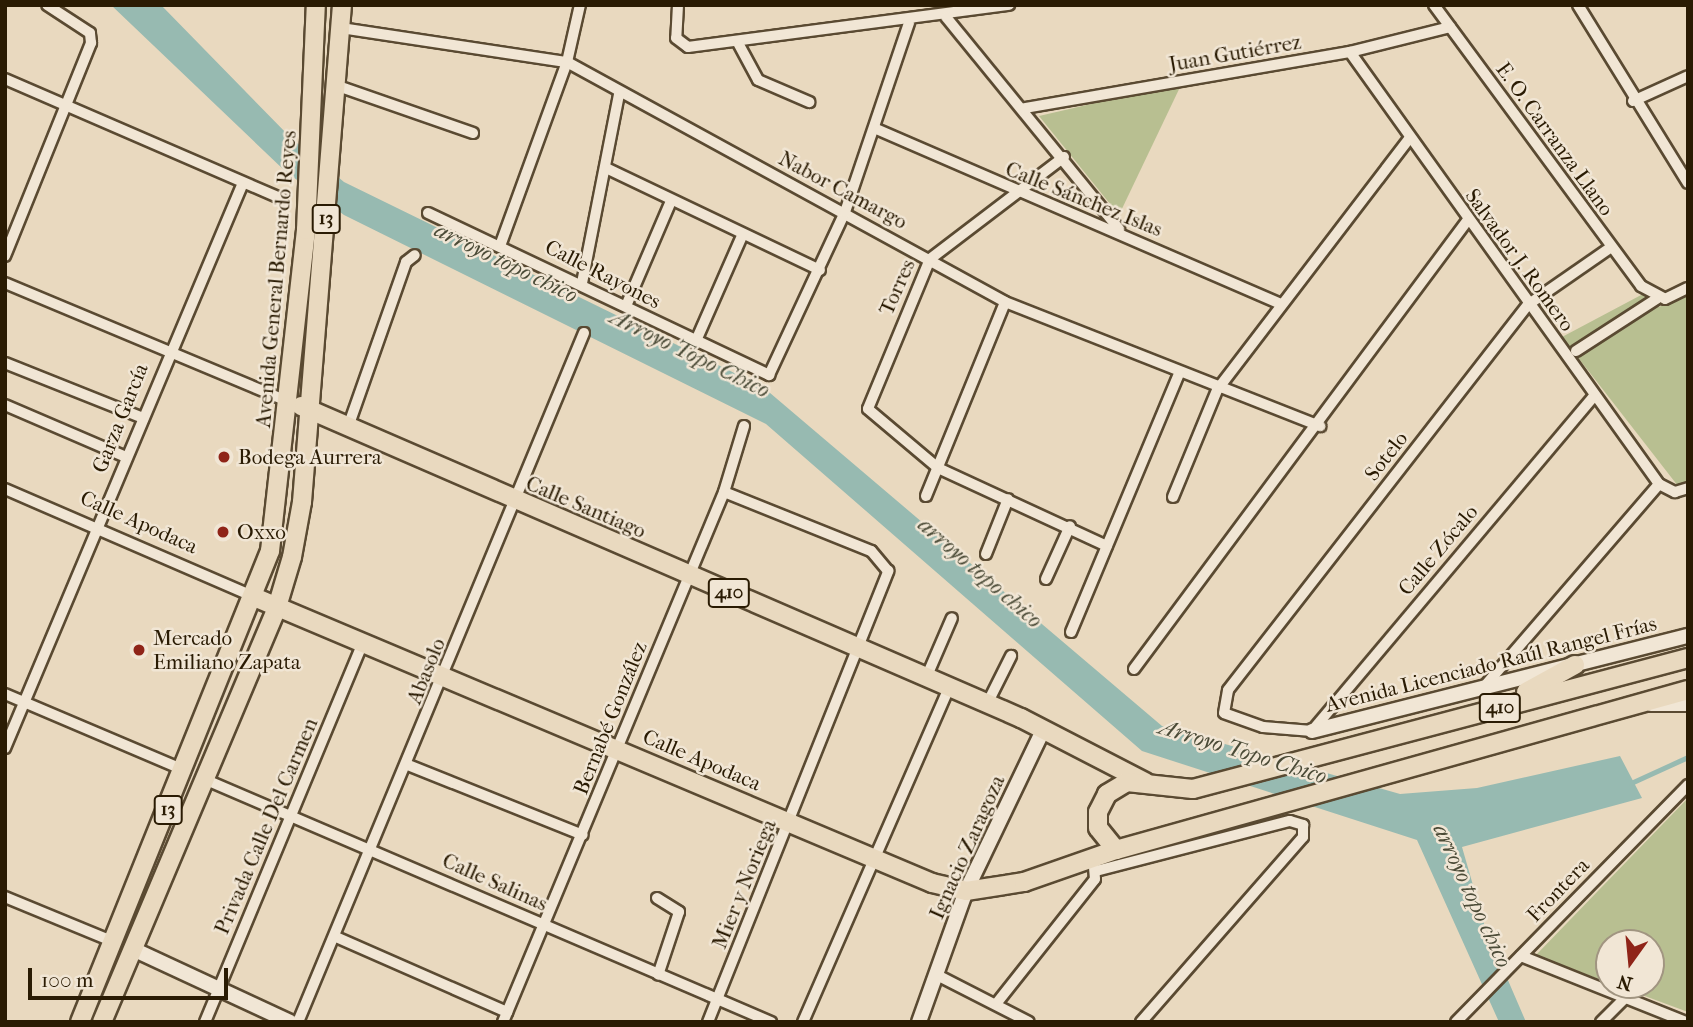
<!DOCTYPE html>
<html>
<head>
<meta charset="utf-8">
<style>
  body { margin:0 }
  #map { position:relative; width:1693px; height:1027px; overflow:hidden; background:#e9d9bf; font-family:"IM FELL French Canon",serif }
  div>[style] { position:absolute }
  .green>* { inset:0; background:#b8bf91 }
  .water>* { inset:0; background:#97bab1 }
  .stream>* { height:4.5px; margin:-2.25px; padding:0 2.25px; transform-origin:2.25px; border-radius:2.25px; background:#97bab1 }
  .roads { filter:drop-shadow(2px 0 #5a4a32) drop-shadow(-2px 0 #5a4a32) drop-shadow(0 2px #5a4a32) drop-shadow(0 -2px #5a4a32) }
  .minor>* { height:10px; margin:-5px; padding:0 5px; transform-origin:5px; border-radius:5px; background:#f1e6d5 }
  .tertiary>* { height:14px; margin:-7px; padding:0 7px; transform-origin:7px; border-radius:7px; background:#f1e6d5 }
  .primary>* { height:18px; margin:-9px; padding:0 9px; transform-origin:9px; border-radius:9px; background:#e9d9bf }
  .dots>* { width:19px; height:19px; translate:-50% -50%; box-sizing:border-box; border:4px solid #f1e6d5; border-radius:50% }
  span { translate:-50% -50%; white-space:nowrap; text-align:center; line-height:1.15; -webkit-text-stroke:5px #f1e6d5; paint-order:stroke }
  .shield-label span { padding:2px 5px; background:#f1e6d5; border:2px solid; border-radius:5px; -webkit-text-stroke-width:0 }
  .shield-label { font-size:19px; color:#2a1b03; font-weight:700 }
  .street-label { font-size:21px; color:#2a1b03 }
  .poi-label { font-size:21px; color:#2a1b03 }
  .left { translate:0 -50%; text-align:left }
  .water-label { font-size:23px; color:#4b4b37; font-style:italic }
  .frame { position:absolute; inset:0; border:7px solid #2a1b03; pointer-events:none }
  .north { position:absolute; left:1595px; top:929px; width:70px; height:70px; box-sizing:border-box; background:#f1e6d5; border:2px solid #a19581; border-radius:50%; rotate:195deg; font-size:19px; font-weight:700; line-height:28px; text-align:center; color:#2a1b03 }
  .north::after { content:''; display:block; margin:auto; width:24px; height:32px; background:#8f2418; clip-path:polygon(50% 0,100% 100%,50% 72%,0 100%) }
  .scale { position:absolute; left:28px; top:968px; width:200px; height:32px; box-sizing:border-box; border:4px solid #2a1b03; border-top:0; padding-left:9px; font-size:21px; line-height:24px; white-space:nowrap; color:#2a1b03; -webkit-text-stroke:5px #f1e6d5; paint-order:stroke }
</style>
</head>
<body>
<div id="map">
  <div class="green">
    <div style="clip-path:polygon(1182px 83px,1119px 215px,1039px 116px)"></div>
    <div style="clip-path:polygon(1688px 293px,1688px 481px,1678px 486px,1562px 337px,1643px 294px,1659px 307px)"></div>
    <div style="clip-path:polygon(1688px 798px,1688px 1012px,1615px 985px,1651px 985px,1651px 943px,1609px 943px,1609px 983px,1536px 955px)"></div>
  </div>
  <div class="water">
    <div style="clip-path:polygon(111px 5px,161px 5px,291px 138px,344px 182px,763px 387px,1162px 726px,1400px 794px,1477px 788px,1620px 756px,1642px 798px,1462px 847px,1485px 927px,1526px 1022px,1499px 1022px,1417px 840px,1142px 751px,766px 424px,344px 215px,285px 171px)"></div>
  </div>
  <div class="stream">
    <div style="left:1631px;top:783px;width:63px;rotate:-24.5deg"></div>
  </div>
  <div class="roads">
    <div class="minor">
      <div style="left:678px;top:5px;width:33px;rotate:93deg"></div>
      <div style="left:676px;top:38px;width:15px;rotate:37deg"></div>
      <div style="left:688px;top:47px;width:324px;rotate:-7.5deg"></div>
      <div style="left:1434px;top:5px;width:349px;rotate:53.6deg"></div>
      <div style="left:1641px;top:286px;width:27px;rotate:28deg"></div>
      <div style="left:1665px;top:299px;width:25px;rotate:-26deg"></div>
      <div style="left:1578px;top:5px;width:209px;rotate:58.3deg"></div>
      <div style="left:946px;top:17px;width:274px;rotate:50.8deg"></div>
      <div style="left:341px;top:28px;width:229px;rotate:8.6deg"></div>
      <div style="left:567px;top:62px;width:499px;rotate:28.7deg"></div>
      <div style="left:1005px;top:302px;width:339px;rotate:21.5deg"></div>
      <div style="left:737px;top:41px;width:44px;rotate:61.7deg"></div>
      <div style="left:758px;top:80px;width:56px;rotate:23.3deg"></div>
      <div style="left:1350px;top:52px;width:531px;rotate:54.42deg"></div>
      <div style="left:1659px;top:484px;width:18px;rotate:27deg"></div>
      <div style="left:1675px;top:492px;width:14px;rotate:-17deg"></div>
      <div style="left:5px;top:79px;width:302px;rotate:23.4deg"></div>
      <div style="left:338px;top:86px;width:143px;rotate:19.2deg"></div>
      <div style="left:1633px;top:101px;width:60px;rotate:-24.4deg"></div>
      <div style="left:1025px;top:108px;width:330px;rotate:-9.8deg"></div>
      <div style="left:1350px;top:52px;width:103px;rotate:-14deg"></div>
      <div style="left:874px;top:128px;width:443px;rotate:23.4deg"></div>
      <div style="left:1064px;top:157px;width:168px;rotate:142.7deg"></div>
      <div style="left:930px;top:259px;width:162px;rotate:112.5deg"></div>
      <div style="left:868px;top:409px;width:92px;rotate:40.1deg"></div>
      <div style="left:938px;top:468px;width:186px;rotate:24.8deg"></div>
      <div style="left:606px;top:168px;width:237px;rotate:25.5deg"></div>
      <div style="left:428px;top:213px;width:378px;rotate:25.4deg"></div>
      <div style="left:769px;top:375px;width:180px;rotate:-65deg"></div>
      <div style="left:845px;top:212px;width:200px;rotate:-71.3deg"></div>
      <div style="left:500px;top:246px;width:196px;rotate:-70deg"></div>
      <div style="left:567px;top:62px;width:58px;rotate:-77.2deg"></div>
      <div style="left:5px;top:256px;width:230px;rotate:-68deg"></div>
      <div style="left:91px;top:43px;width:10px;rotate:-96deg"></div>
      <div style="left:90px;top:33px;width:51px;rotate:-146.9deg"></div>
      <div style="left:5px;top:283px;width:309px;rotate:22.7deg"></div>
      <div style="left:582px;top:283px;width:193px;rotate:-78.9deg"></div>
      <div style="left:626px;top:306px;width:114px;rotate:-66.8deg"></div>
      <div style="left:695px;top:343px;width:117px;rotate:-66.3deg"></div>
      <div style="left:1576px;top:351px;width:98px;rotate:-32.9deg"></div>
      <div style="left:5px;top:363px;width:149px;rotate:21.7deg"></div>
      <div style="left:1594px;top:396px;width:438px;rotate:130.1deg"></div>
      <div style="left:1312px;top:731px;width:49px;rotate:-175.3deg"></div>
      <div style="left:1263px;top:727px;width:41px;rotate:-160.3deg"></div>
      <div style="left:1224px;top:713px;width:23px;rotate:-80deg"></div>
      <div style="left:1228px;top:690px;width:489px;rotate:-52.1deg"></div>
      <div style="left:1529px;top:304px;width:98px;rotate:-34.7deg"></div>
      <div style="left:5px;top:405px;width:132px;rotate:23.3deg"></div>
      <div style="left:348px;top:427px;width:175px;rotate:-70.6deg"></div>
      <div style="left:406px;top:262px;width:11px;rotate:-38deg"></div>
      <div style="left:5px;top:489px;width:271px;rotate:23.4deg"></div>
      <div style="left:926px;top:496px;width:209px;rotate:-67.8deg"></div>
      <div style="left:1173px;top:497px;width:116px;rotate:-67.6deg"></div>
      <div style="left:1217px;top:390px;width:315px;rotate:-52.6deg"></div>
      <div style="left:986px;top:554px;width:59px;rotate:-68.2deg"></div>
      <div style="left:1046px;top:579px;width:58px;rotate:-65.6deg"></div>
      <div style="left:1071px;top:632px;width:280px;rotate:-67.3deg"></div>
      <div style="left:1134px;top:669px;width:558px;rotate:-53.38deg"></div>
      <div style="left:926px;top:678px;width:65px;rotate:-66.6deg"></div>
      <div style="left:1483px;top:688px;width:269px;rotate:-49.2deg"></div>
      <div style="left:5px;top:694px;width:194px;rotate:23deg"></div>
      <div style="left:987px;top:704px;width:54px;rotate:-63.4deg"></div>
      <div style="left:5px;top:748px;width:613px;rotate:-67.16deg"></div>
      <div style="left:408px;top:765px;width:188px;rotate:21.8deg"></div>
      <div style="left:204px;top:779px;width:617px;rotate:23.2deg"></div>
      <div style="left:1096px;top:871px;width:200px;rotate:-14.5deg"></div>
      <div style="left:1290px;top:821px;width:14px;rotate:17deg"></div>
      <div style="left:1303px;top:825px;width:12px;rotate:90deg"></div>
      <div style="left:1303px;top:837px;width:246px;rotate:131.2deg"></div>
      <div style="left:5px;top:897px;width:118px;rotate:22.4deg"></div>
      <div style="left:657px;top:898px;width:26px;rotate:32deg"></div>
      <div style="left:679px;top:912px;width:66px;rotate:108.4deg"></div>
      <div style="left:336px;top:937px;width:187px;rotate:23.7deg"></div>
      <div style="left:1521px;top:956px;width:178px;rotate:21.8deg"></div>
      <div style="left:937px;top:975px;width:103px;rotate:27.1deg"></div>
      <div style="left:996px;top:1004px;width:159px;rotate:-51.6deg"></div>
      <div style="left:1095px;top:879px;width:12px;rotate:-95deg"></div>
      <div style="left:205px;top:1022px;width:408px;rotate:-67.4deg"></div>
      <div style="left:298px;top:1022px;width:746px;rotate:-67.46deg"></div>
      <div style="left:503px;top:1022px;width:574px;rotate:-67.36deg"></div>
      <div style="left:724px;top:492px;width:69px;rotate:-73.1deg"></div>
      <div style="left:708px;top:1022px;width:486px;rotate:-68.2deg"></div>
      <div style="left:888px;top:571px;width:26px;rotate:-130deg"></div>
      <div style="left:871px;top:551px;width:158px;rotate:-158.1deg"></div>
      <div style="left:803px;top:1022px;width:365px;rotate:-66.4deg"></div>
      <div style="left:1456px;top:1022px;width:332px;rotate:-45.6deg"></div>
      <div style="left:1601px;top:1022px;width:34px;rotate:-45deg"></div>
    </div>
    <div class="tertiary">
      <div style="left:1651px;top:704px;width:37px"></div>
      <div style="left:1312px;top:731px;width:388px;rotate:-14.2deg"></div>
      <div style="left:133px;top:949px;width:173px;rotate:24.9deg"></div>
      <div style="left:919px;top:1022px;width:139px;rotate:-70.3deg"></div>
      <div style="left:966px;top:891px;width:178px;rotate:-64.4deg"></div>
    </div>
    <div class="primary">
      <div style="left:301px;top:406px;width:785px;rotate:23.43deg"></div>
      <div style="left:1021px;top:718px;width:140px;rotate:27.3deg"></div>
      <div style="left:254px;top:597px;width:736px;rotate:22.87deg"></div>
      <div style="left:932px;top:883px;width:35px;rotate:13deg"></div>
      <div style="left:966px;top:891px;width:59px;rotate:-8.8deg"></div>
      <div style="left:1024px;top:882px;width:97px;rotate:-19.2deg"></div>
      <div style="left:1116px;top:850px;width:594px;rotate:-15.63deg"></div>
      <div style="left:1526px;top:692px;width:56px;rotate:-28.9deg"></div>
      <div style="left:1116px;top:850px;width:28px;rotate:-129deg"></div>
      <div style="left:1098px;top:828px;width:16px;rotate:-90deg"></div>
      <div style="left:1098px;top:812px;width:20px;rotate:-63deg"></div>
      <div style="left:1107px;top:794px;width:23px;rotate:-31deg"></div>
      <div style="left:1127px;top:782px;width:66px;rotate:6.1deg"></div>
      <div style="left:1193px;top:789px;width:512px;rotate:-14.82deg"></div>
      <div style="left:80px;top:1022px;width:508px;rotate:-68.03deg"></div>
      <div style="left:270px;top:551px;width:323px;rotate:-83.6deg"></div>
      <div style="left:306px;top:230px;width:225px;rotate:-87.5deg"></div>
      <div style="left:102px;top:1022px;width:450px;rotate:-67.1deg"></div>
      <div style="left:277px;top:607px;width:52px;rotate:-73.3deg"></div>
      <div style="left:292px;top:557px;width:56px;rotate:-79.7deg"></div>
      <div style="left:302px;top:502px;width:499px;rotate:-85.4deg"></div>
    </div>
  </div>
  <div class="dots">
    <div style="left:224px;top:457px;background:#8f2418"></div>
    <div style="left:223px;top:532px;background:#8f2418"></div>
    <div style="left:139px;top:650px;background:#8f2418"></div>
  </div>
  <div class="shield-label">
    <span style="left:326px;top:219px">13</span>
    <span style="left:729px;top:593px">410</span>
    <span style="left:1500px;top:708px">410</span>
    <span style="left:168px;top:810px">13</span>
  </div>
  <div class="street-label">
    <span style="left:1235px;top:53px;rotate:-10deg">Juan Gutiérrez</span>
    <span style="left:1555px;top:139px;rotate:54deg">E. O. Carranza Llano</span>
    <span style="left:843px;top:190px;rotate:28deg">Nabor Camargo</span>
    <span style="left:1084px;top:199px;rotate:22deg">Calle Sánchez Islas</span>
    <span style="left:1520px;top:260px;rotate:54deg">Salvador J. Romero</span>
    <span style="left:603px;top:274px;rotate:27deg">Calle Rayones</span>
    <span style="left:276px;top:279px;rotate:-85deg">Avenida General Bernardo Reyes</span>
    <span style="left:897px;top:287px;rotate:-66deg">Torres</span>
    <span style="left:120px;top:418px;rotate:-68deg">Garza García</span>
    <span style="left:1386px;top:456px;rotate:-52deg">Sotelo</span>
    <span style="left:586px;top:507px;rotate:23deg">Calle Santiago</span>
    <span style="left:139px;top:522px;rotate:24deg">Calle Apodaca</span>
    <span style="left:1438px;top:550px;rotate:-50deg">Calle Zócalo</span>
    <span style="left:1491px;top:664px;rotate:-14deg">Avenida Licenciado Raúl Rangel Frías</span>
    <span style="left:426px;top:671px;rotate:-68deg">Abasolo</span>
    <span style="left:610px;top:718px;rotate:-68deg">Bernabé González</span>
    <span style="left:702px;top:760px;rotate:23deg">Calle Apodaca</span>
    <span style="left:266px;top:826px;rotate:-67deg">Privada Calle Del Carmen</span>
    <span style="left:967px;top:847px;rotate:-66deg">Ignacio Zaragoza</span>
    <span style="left:495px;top:882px;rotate:24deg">Calle Salinas</span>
    <span style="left:744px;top:884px;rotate:-68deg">Mier y Noriega</span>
    <span style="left:1558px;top:890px;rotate:-46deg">Frontera</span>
  </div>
  <div class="poi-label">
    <span class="left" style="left:238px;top:457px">Bodega Aurrera</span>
    <span class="left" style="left:237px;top:532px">Oxxo</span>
    <span class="left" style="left:153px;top:650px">Mercado<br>Emiliano Zapata</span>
  </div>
  <div class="water-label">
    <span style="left:506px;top:263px;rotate:26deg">arroyo topo chico</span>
    <span style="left:690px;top:354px;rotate:26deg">Arroyo Topo Chico</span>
    <span style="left:980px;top:573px;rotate:41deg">arroyo topo chico</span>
    <span style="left:1243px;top:752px;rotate:17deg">Arroyo Topo Chico</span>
    <span style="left:1472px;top:896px;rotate:65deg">arroyo topo chico</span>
  </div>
  <div class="frame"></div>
  <div class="north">N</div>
  <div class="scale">100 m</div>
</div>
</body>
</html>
